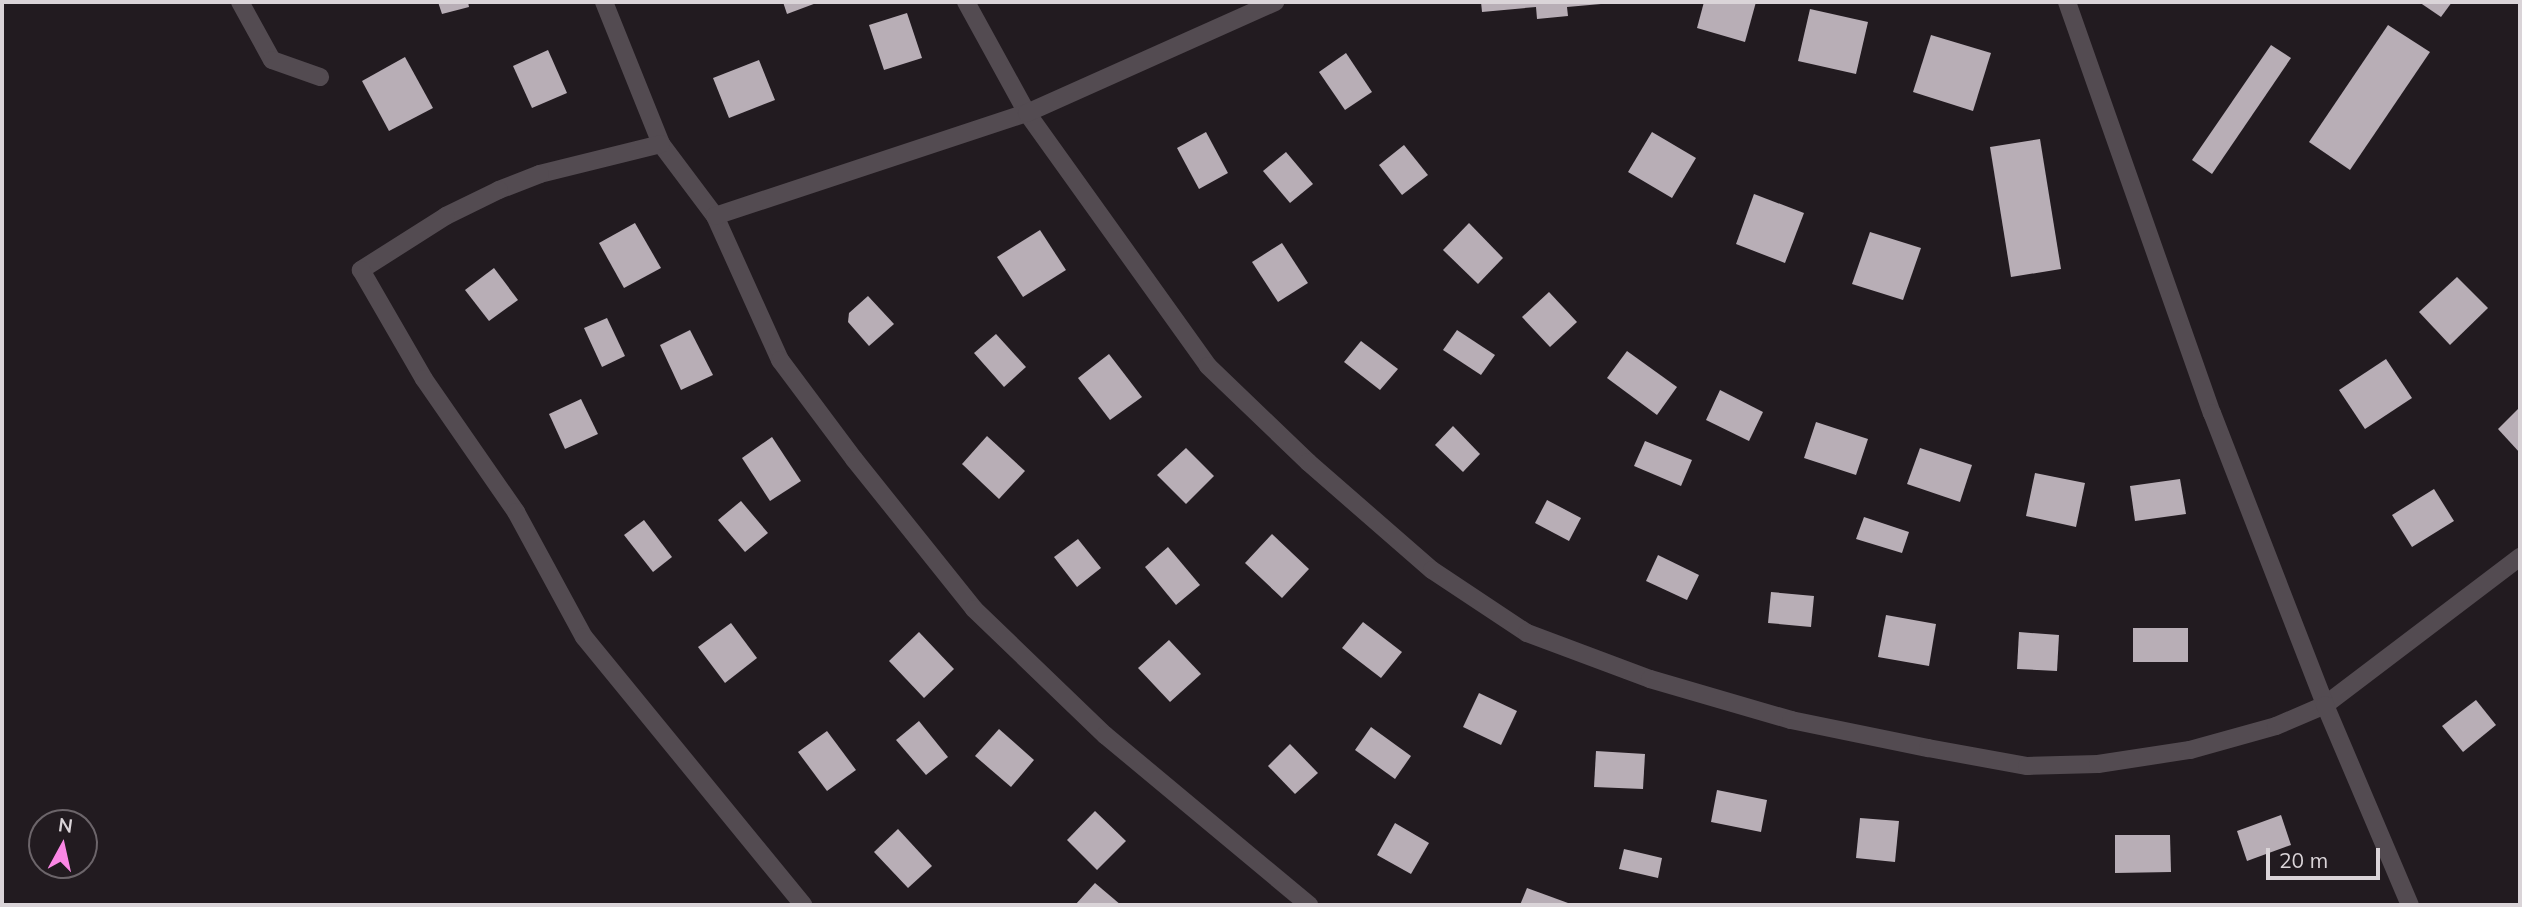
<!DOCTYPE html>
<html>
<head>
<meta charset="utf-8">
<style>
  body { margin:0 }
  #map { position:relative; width:2522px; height:907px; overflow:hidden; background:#221b20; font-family:Mulish,sans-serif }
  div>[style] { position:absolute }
  .building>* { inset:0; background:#b8aeb6 }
  .minor>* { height:18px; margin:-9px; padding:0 9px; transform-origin:9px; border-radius:9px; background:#534b51 }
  span { translate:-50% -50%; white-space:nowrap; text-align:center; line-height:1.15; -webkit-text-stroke:7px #221b20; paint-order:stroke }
  .frame { position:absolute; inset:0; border:4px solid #dad4d8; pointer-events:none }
  .north { position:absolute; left:28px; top:809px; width:70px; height:70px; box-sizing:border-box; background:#221b20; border:2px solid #6c656a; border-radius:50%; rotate:8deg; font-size:19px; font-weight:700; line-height:28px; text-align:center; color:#dad4d8 }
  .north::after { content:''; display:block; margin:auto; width:24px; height:32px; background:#fb87e5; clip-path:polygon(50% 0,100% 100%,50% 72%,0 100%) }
  .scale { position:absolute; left:2266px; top:848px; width:114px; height:32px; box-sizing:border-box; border:4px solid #dad4d8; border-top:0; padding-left:9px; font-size:21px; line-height:24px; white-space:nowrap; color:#dad4d8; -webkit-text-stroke:5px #221b20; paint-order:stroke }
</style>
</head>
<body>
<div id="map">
  <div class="building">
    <div style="clip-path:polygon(438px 2px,468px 2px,469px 7px,442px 14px)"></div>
    <div style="clip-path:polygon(783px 2px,819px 2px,787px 14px)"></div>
    <div style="clip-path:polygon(1481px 2px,1601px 2px,1601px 4px,1567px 7px,1568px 16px,1537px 19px,1536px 7px,1482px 12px)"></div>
    <div style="clip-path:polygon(1704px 2px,1756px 2px,1745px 42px,1697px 28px)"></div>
    <div style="clip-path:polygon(2419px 2px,2452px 2px,2441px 17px)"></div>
    <div style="clip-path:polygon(1810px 9px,1868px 22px,1856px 74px,1798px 61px)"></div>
    <div style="clip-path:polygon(907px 13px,922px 58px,884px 70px,869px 25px)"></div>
    <div style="clip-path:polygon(2388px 25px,2430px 52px,2350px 170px,2309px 142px)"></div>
    <div style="clip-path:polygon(1931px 35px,1991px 53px,1973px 111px,1913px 92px)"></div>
    <div style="clip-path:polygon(2271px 45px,2291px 58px,2212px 174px,2192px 160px)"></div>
    <div style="clip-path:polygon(548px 50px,567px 93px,532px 108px,513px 66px)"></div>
    <div style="clip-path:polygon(1346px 53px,1372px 92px,1345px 110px,1319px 72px)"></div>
    <div style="clip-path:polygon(405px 57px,433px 108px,389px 131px,362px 81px)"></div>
    <div style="clip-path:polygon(759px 60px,775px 100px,729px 118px,713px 78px)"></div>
    <div style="clip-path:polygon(1206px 132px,1228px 173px,1199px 189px,1177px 148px)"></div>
    <div style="clip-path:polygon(1652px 132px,1696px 158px,1672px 198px,1628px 172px)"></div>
    <div style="clip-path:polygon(2040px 139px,2061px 269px,2011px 277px,1990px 147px)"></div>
    <div style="clip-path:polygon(1404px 145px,1428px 175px,1402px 195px,1379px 165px)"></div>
    <div style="clip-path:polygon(1286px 152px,1313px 184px,1290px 203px,1263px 171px)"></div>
    <div style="clip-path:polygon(1754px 194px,1804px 213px,1785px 263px,1736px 244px)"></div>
    <div style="clip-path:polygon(635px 223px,661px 268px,624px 288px,599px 243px)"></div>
    <div style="clip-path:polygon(1469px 223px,1503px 258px,1478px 284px,1443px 250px)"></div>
    <div style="clip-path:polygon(1040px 230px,1066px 270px,1023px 297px,997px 257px)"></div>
    <div style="clip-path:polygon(1870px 232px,1921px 248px,1903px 300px,1852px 284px)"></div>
    <div style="clip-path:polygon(1282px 243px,1308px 283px,1278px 302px,1252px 262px)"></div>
    <div style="clip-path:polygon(494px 268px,518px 300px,489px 321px,465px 290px)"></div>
    <div style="clip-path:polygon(2457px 277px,2488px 308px,2450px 345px,2419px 312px)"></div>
    <div style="clip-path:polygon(1549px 292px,1577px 322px,1550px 347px,1522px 317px)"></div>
    <div style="clip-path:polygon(868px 296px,894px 324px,869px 346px,848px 322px,849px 313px)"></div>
    <div style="clip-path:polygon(607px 318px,625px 356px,602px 367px,584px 328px)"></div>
    <div style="clip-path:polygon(690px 330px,713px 375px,681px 390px,660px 345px)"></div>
    <div style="clip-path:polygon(1457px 330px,1495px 355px,1481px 375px,1443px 350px)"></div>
    <div style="clip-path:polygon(996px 334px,1026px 367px,1004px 387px,974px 353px)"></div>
    <div style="clip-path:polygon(1361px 341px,1398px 369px,1380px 390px,1344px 362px)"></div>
    <div style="clip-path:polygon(1627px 351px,1677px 387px,1657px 415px,1607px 378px)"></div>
    <div style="clip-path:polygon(1109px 354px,1142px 397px,1110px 420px,1078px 378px)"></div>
    <div style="clip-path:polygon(2386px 359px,2412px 398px,2365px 429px,2339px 390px)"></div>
    <div style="clip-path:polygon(1720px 390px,1763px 412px,1749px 441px,1706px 420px)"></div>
    <div style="clip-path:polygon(581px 399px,598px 434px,565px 449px,549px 414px)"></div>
    <div style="clip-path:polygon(2520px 407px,2520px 453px,2498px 429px)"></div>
    <div style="clip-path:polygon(1816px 422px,1868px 439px,1856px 475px,1804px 458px)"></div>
    <div style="clip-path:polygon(1453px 426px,1480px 454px,1463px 472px,1435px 445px)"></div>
    <div style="clip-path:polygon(987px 436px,1025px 471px,999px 499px,962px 464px)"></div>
    <div style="clip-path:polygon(772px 437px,801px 481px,770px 501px,742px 458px)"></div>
    <div style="clip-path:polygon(1645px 441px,1692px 460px,1681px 486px,1634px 466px)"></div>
    <div style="clip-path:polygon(1186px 448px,1214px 476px,1186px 504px,1157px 475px)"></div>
    <div style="clip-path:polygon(1920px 448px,1972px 465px,1960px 502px,1907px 484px)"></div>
    <div style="clip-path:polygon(2035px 473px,2085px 483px,2076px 527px,2026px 516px)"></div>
    <div style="clip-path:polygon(2180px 479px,2186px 514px,2135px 521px,2130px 486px)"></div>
    <div style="clip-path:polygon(2434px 489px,2454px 521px,2412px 547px,2392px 515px)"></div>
    <div style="clip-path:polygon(1547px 500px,1581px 518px,1569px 541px,1535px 523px)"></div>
    <div style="clip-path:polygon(741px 501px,768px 533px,745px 552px,718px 520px)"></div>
    <div style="clip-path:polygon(1864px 517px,1909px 532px,1902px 553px,1856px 539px)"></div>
    <div style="clip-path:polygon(644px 520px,672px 557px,653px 572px,624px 535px)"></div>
    <div style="clip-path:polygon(1272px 534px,1309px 569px,1282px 598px,1245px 563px)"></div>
    <div style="clip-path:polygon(1078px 539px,1101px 568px,1077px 587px,1054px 557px)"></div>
    <div style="clip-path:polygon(1168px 547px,1200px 585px,1176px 605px,1145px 567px)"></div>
    <div style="clip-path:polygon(1658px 555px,1699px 575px,1687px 600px,1646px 581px)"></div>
    <div style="clip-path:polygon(1771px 592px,1814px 596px,1811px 627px,1768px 623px)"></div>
    <div style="clip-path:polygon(1886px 615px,1936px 624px,1929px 666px,1878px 657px)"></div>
    <div style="clip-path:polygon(1363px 622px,1402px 652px,1381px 678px,1342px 648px)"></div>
    <div style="clip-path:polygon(731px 623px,757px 658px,725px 683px,698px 647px)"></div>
    <div style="clip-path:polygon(2133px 628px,2188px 628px,2188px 662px,2133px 662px)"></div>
    <div style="clip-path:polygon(919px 632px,954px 669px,924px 698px,889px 661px)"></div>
    <div style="clip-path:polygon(2019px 632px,2059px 635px,2057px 671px,2017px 669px)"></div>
    <div style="clip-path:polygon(1169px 640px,1201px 674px,1170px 702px,1138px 668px)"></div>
    <div style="clip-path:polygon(1479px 693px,1517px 711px,1501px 745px,1463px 727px)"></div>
    <div style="clip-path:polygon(2476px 700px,2496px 725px,2463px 752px,2442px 726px)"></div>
    <div style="clip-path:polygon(919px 721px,948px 757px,926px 775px,896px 740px)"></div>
    <div style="clip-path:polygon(1371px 727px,1411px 756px,1395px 779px,1355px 750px)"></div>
    <div style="clip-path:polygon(999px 729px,1034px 760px,1011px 787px,975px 756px)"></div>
    <div style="clip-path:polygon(827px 731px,856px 770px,827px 791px,798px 752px)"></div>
    <div style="clip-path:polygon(1290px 744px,1318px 773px,1295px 794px,1268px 766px)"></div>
    <div style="clip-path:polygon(1596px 751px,1645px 754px,1643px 789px,1594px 787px)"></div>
    <div style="clip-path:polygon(1717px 790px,1767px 800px,1761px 832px,1711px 822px)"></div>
    <div style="clip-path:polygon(1095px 811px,1126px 841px,1097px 870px,1067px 840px)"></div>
    <div style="clip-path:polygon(2281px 815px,2291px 845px,2247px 861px,2237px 831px)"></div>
    <div style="clip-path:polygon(1860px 818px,1899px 821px,1895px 862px,1856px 858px)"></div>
    <div style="clip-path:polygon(1395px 823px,1429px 843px,1411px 874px,1377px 855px)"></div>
    <div style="clip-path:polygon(898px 829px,932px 866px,908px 888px,874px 852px)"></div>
    <div style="clip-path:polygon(2115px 835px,2170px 835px,2171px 872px,2115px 873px)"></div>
    <div style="clip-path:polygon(1624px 849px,1662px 858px,1658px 878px,1619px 869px)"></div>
    <div style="clip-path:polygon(1095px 883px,1121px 905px,1075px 905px)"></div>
    <div style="clip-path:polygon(1527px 888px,1568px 903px,1567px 905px,1520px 905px)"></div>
  </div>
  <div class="minor">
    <div style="left:240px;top:2px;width:66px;rotate:61.1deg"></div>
    <div style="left:272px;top:60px;width:51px;rotate:19.5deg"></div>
    <div style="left:604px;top:2px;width:153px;rotate:68.1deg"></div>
    <div style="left:661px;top:144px;width:90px;rotate:53.1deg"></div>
    <div style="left:715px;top:216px;width:158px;rotate:65.7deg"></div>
    <div style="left:780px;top:360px;width:124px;rotate:53.2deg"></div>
    <div style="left:854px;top:459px;width:192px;rotate:51.3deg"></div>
    <div style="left:974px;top:609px;width:182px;rotate:43.9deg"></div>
    <div style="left:1105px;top:735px;width:266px;rotate:39.8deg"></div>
    <div style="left:966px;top:2px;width:127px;rotate:61.2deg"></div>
    <div style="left:1027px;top:113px;width:311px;rotate:54.4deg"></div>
    <div style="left:1208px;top:366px;width:139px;rotate:43.8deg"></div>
    <div style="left:1308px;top:462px;width:164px;rotate:41.1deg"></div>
    <div style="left:1432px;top:570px;width:114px;rotate:33.6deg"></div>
    <div style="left:1527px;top:633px;width:131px;rotate:20.5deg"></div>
    <div style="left:1650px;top:679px;width:147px;rotate:16.2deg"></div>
    <div style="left:1791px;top:720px;width:140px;rotate:11.6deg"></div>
    <div style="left:1928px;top:748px;width:101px;rotate:10.3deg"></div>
    <div style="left:2027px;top:766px;width:71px;rotate:-1.6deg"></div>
    <div style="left:2098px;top:764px;width:93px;rotate:-8.7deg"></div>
    <div style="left:2190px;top:750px;width:89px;rotate:-15.6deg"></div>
    <div style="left:2276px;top:726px;width:53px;rotate:-23.2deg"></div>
    <div style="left:2325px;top:705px;width:245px;rotate:-37.2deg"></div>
    <div style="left:2067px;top:2px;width:436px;rotate:70.6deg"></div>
    <div style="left:2212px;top:413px;width:313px;rotate:68.8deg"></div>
    <div style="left:2325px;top:705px;width:217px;rotate:67deg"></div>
    <div style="left:661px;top:144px;width:125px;rotate:166.1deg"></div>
    <div style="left:540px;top:174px;width:44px;rotate:158.7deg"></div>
    <div style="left:499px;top:190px;width:59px;rotate:153.9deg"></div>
    <div style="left:446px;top:216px;width:101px;rotate:147.6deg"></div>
    <div style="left:361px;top:270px;width:126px;rotate:60deg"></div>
    <div style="left:424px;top:379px;width:162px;rotate:55.3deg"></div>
    <div style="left:516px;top:512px;width:142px;rotate:61.5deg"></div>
    <div style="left:584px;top:637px;width:346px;rotate:50.7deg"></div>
    <div style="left:715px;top:216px;width:329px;rotate:-18.3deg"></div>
    <div style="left:1027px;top:113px;width:272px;rotate:-24.1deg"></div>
  </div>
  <div class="frame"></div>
  <div class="north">N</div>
  <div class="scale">20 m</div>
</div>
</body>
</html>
